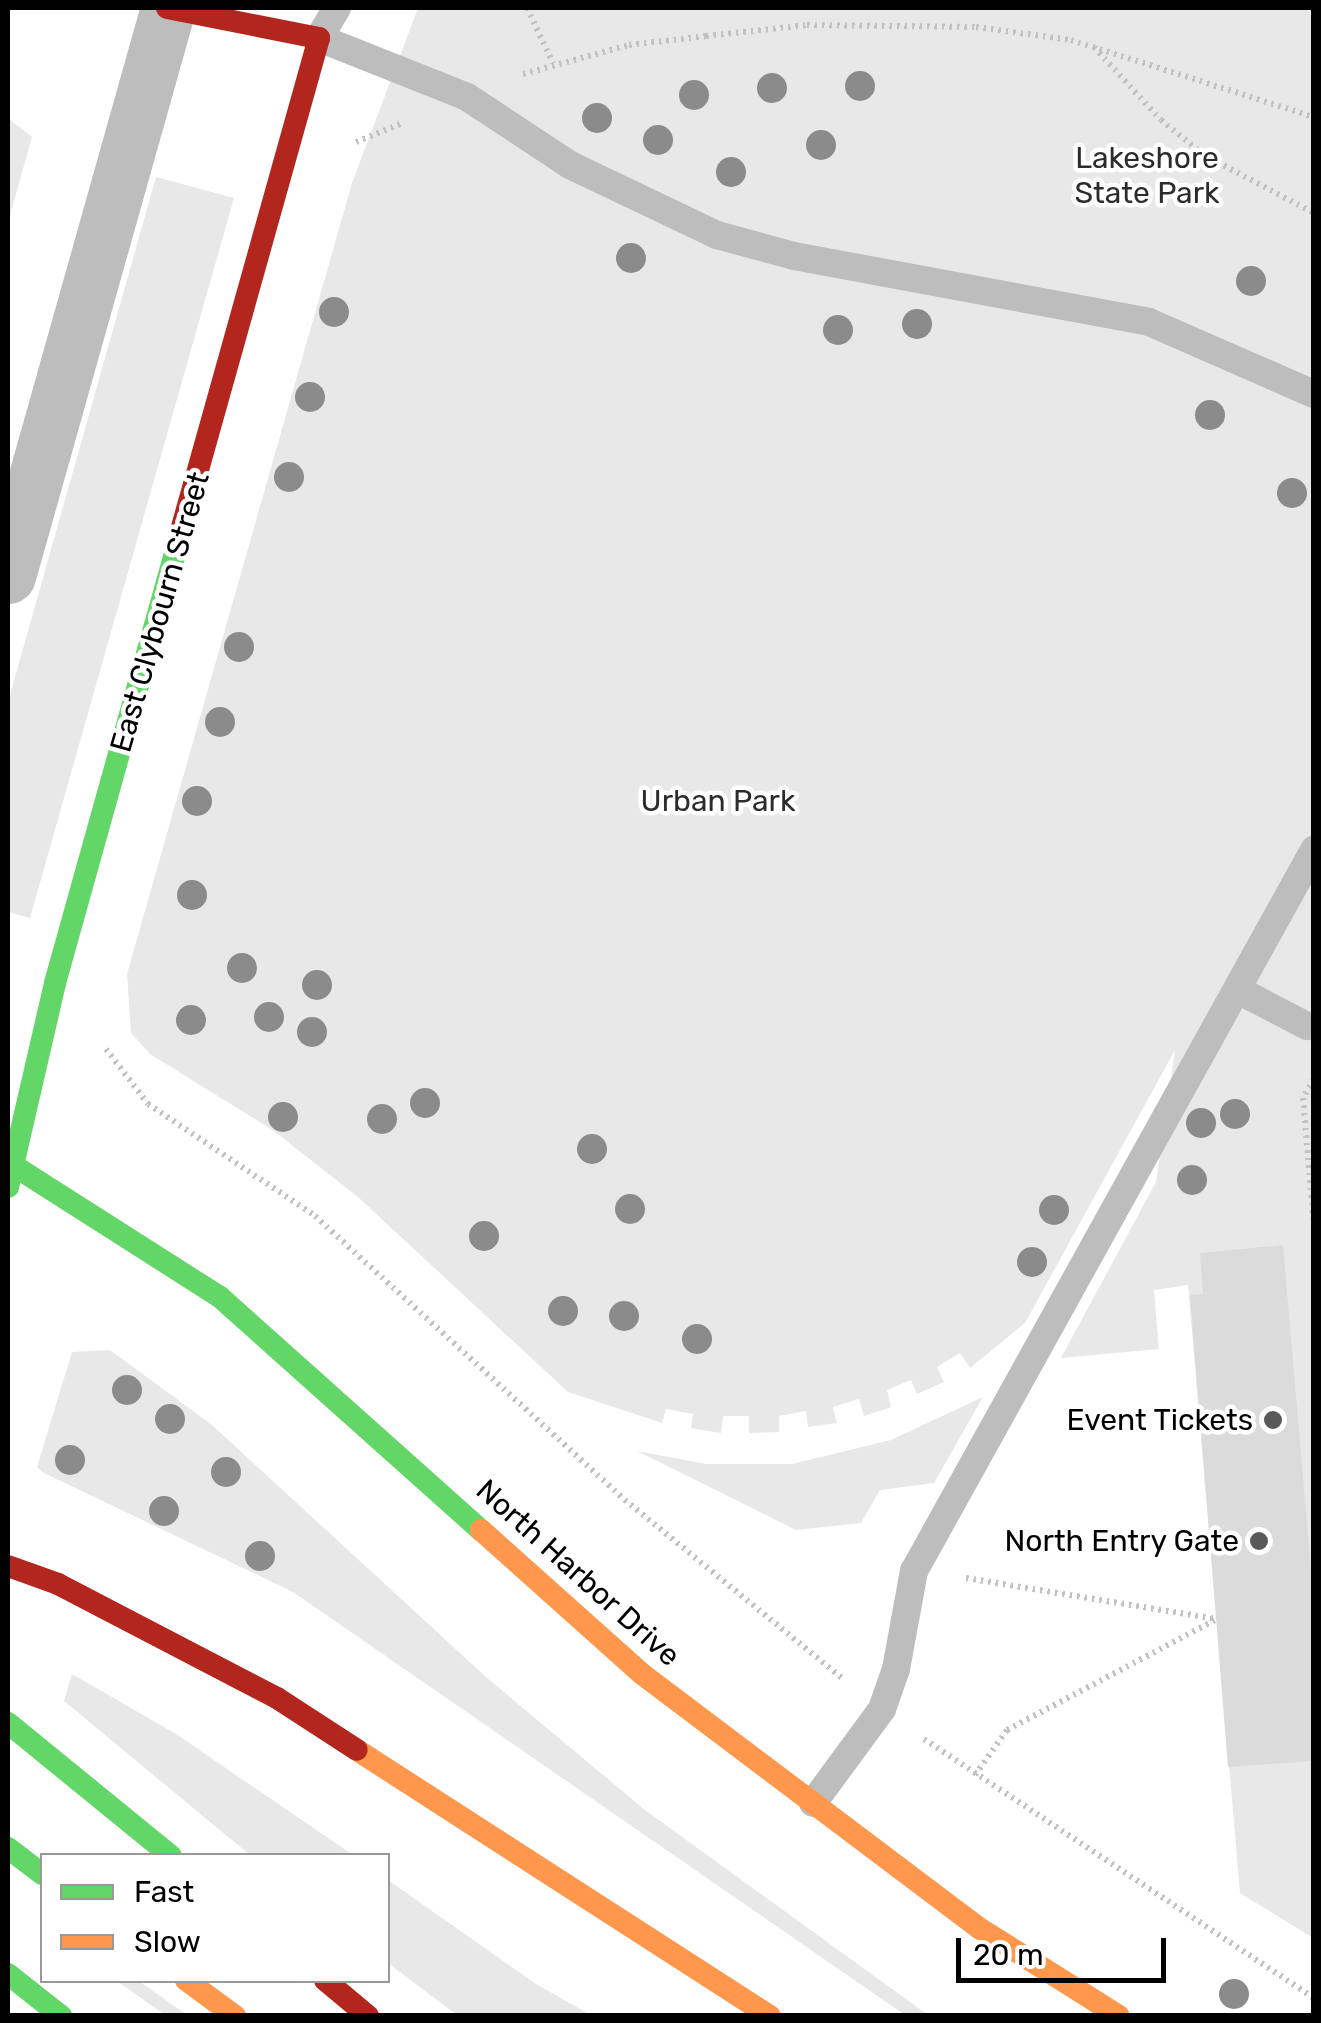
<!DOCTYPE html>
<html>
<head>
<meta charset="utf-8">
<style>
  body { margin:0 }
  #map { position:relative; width:1321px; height:2023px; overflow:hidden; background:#fff; font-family:Rubik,sans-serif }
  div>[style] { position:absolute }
  .green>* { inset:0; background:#e8e8e8 }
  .building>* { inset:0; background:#dbdbdb }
  .path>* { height:6px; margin-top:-3px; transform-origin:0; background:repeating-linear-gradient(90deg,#c2c2c2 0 2.5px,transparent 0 7.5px) }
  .lane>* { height:28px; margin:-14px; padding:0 14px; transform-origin:14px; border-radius:14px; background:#bdbdbd }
  .street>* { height:55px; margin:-27.5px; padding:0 27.5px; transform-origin:27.5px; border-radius:27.5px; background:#bdbdbd }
  .fast>* { height:22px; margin:-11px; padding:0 11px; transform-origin:11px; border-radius:11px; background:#63d668 }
  .slow>* { height:22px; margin:-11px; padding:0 11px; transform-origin:11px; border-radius:11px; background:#ff974d }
  .jam>* { height:22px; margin:-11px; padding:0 11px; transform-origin:11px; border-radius:11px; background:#b3261e }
  .trees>* { width:30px; height:30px; margin:-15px; border-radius:50%; background:#8b8b8b }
  .dots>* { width:28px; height:28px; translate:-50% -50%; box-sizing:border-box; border:5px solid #fff; border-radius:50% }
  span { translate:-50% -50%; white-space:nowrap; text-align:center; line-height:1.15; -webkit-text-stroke:9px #fff; paint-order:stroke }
  .park-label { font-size:30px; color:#2c2c2c }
  .street-label { font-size:30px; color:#000 }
  .poi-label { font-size:30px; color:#000 }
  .right { translate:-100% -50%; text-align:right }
  .frame { position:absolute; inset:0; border:10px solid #000; pointer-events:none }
  .legend { position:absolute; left:40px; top:1853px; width:350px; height:130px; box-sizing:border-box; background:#fff; border:2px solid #999; margin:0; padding:12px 18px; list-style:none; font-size:30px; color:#000 }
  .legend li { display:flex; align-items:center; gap:20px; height:50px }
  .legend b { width:50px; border:2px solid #999 }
  .scale { position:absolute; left:956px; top:1938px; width:210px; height:45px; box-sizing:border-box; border:5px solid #000; border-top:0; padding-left:12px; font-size:30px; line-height:35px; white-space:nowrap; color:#000; -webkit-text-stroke:8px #fff; paint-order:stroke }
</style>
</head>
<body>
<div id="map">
  <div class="green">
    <div style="clip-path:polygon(418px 8px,1313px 8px,1313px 1938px,1240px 1893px,1188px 1285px,1154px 1290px,1159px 1349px,1061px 1358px,1156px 1182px,1175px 1050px,1025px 1323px,970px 1368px,960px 1353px,937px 1367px,944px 1382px,917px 1394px,911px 1380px,887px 1390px,891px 1407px,864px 1416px,859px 1399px,833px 1407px,837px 1423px,808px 1427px,806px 1411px,779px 1416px,779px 1432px,749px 1433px,749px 1416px,723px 1416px,721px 1433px,691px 1428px,693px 1414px,666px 1409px,662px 1423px,568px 1392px,359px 1198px,274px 1131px,150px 1054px,131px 1033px,127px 974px,352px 183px)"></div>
    <div style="clip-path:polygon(8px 118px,32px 137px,9px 219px,8px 219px)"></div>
    <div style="clip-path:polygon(156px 177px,234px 198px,30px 918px,8px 912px,8px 702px)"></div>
    <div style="clip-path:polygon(110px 1350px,212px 1425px,486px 1677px,645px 1810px,928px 2015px,905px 2015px,293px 1592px,42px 1472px,37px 1467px,72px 1352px)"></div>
    <div style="clip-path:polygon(983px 1397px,934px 1483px,880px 1490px,861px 1523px,796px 1530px,637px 1451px,706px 1464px,792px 1464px,891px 1440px)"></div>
    <div style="clip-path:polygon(72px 1674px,176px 1734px,353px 1855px,250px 1855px,64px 1701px)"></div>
    <div style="clip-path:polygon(388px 1880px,536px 1984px,591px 2015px,457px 2015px,388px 1963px)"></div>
    <div style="clip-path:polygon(117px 1981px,139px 1981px,187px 2015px,165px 2015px)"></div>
  </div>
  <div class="building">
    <div style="clip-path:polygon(1283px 1245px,1314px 1604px,1314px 1761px,1228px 1767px,1190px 1295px,1203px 1294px,1200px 1253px)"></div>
  </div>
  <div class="path">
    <div style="left:527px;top:8px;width:61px;rotate:64.7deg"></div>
    <div style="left:1094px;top:47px;width:99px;rotate:47.5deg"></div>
    <div style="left:1161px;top:120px;width:55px;rotate:39.1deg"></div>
    <div style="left:1204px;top:155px;width:124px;rotate:27.8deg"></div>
    <div style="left:523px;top:74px;width:110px;rotate:-15.3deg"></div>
    <div style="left:629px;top:45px;width:78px;rotate:-6.7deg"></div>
    <div style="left:706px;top:36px;width:102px;rotate:-6.2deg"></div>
    <div style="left:807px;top:25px;width:169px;rotate:0.7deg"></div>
    <div style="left:976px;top:27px;width:96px;rotate:7.8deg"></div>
    <div style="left:1071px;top:40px;width:255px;rotate:17.6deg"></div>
    <div style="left:356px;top:142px;width:48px;rotate:-22.2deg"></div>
    <div style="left:106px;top:1049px;width:69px;rotate:52.6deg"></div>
    <div style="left:148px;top:1104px;width:201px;rotate:33.8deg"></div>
    <div style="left:315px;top:1216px;width:413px;rotate:42.5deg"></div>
    <div style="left:619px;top:1495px;width:288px;rotate:39.4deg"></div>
    <div style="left:1314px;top:1079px;width:22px;rotate:120deg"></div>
    <div style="left:1303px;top:1098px;width:128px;rotate:85.1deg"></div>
    <div style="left:966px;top:1578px;width:254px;rotate:9.3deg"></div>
    <div style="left:1313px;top:1602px;width:1px"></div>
    <div style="left:924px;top:1739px;width:468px;rotate:33.6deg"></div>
    <div style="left:975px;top:1775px;width:55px;rotate:-54.6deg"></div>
    <div style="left:1007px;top:1730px;width:235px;rotate:-27.9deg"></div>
  </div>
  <div class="lane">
    <div style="left:337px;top:8px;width:35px;rotate:121deg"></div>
    <div style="left:319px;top:38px;width:159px;rotate:21.7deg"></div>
    <div style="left:467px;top:97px;width:123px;rotate:33.4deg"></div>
    <div style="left:570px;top:165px;width:163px;rotate:25.5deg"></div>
    <div style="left:717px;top:235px;width:80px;rotate:15.3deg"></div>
    <div style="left:794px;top:256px;width:361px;rotate:10.5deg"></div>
    <div style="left:1149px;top:322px;width:180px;rotate:23.6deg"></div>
    <div style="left:1238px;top:990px;width:78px;rotate:27.6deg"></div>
    <div style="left:813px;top:1803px;width:117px;rotate:-53.7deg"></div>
    <div style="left:882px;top:1709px;width:42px;rotate:-70.7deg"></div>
    <div style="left:896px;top:1669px;width:100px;rotate:-79.6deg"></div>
    <div style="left:914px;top:1571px;width:825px;rotate:-60.98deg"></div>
  </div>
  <div class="street">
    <div style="left:8px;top:576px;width:590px;rotate:-74.27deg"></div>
  </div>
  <div class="fast">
    <div style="left:8px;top:1162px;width:251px;rotate:32.5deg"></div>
    <div style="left:220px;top:1297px;width:350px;rotate:41.8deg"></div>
    <div style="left:8px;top:1187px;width:209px;rotate:-77deg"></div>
    <div style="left:55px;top:983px;width:473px;rotate:-74.4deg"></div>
    <div style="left:8px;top:1723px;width:210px;rotate:39.2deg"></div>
    <div style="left:8px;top:1848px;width:43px;rotate:37.4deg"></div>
    <div style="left:8px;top:1974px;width:68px;rotate:38.4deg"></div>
  </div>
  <div class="slow">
    <div style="left:481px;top:1530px;width:216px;rotate:41.8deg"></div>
    <div style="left:642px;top:1674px;width:422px;rotate:37deg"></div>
    <div style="left:979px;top:1928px;width:165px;rotate:32.2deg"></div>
    <div style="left:357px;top:1750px;width:491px;rotate:32.8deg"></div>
    <div style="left:186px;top:1980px;width:61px;rotate:36.3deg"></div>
  </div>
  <div class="jam">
    <div style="left:167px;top:8px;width:155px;rotate:11.2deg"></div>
    <div style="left:319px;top:38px;width:508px;rotate:105.65deg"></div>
    <div style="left:8px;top:1566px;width:53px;rotate:19.8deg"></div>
    <div style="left:58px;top:1584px;width:247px;rotate:27.5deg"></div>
    <div style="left:277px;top:1698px;width:95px;rotate:33deg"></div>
    <div style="left:325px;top:1980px;width:56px;rotate:39.9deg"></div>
  </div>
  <div class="trees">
    <div style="left:860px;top:86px"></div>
    <div style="left:772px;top:88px"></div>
    <div style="left:694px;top:95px"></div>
    <div style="left:597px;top:118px"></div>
    <div style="left:658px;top:140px"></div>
    <div style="left:821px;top:145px"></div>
    <div style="left:731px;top:172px"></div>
    <div style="left:631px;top:258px"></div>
    <div style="left:1251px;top:281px"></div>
    <div style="left:334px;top:312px"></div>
    <div style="left:917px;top:324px"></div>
    <div style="left:838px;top:330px"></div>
    <div style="left:310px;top:397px"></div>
    <div style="left:1210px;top:415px"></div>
    <div style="left:289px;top:477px"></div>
    <div style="left:1292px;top:493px"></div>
    <div style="left:239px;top:647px"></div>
    <div style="left:220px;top:722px"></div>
    <div style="left:197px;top:801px"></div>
    <div style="left:192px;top:895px"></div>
    <div style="left:242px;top:968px"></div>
    <div style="left:317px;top:985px"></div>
    <div style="left:269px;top:1017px"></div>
    <div style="left:191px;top:1020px"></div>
    <div style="left:312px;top:1032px"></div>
    <div style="left:425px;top:1103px"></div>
    <div style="left:1235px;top:1114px"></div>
    <div style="left:283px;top:1117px"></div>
    <div style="left:382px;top:1119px"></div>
    <div style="left:1201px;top:1123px"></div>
    <div style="left:592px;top:1149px"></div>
    <div style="left:1192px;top:1180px"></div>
    <div style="left:630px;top:1209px"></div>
    <div style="left:1054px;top:1210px"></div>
    <div style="left:484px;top:1236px"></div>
    <div style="left:1032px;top:1262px"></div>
    <div style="left:563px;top:1311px"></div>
    <div style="left:624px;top:1316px"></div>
    <div style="left:697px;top:1339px"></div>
    <div style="left:127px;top:1390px"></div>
    <div style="left:170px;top:1419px"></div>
    <div style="left:70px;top:1460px"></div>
    <div style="left:226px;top:1472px"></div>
    <div style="left:164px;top:1511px"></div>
    <div style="left:260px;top:1556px"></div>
    <div style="left:1234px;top:1994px"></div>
  </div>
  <div class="dots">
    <div style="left:1273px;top:1420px;background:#595959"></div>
    <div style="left:1259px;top:1541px;background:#595959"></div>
  </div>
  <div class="park-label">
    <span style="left:1147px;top:175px">Lakeshore<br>State Park</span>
    <span style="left:718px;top:801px">Urban Park</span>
  </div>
  <div class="street-label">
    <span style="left:160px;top:612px;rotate:-74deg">East Clybourn Street</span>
    <span style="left:578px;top:1573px;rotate:42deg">North Harbor Drive</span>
  </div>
  <div class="poi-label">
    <span class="right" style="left:1253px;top:1420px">Event Tickets</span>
    <span class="right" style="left:1239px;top:1541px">North Entry Gate</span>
  </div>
  <div class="frame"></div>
  <ul class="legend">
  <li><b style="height:12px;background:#63d668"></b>Fast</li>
  <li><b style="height:12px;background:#ff974d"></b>Slow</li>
  </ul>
  <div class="scale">20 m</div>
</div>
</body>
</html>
